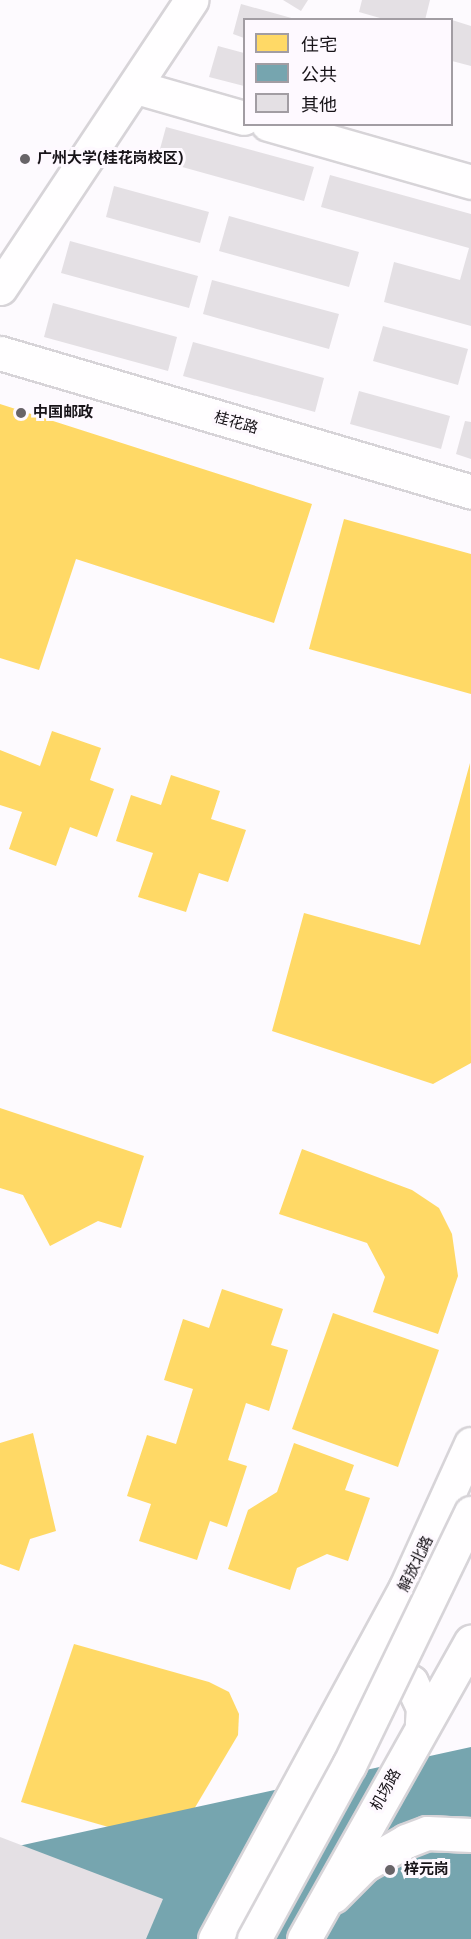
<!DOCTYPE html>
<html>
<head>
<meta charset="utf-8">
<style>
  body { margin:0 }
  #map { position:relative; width:471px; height:1939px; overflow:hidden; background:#fdfafe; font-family:Figtree,"Noto Sans SC",sans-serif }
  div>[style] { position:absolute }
  .homes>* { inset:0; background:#ffd966 }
  .public>* { inset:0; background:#76a5af }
  .building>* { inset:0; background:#e4e0e4 }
  .roads { filter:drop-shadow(2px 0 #d7d4d8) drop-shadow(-2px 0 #d7d4d8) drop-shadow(0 2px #d7d4d8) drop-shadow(0 -2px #d7d4d8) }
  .minor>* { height:33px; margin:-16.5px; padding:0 16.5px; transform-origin:16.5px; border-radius:16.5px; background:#fffeff }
  .major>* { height:33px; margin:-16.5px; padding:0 16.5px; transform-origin:16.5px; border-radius:16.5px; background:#fffeff }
  .highway>* { height:33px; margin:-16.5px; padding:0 16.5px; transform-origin:16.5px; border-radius:16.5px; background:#fffeff }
  .bridges { filter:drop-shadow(2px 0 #d7d4d8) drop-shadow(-2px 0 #d7d4d8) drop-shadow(0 2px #d7d4d8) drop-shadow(0 -2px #d7d4d8) }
  .highway-bridge>* { height:33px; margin:-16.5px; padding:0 16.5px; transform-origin:16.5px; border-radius:16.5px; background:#fffeff }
  .dots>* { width:16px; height:16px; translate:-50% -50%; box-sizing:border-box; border:3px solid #fef9ff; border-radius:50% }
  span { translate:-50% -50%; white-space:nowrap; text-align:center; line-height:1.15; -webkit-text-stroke:6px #fef9ff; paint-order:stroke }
  .poi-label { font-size:15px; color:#171318; font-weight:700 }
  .left { translate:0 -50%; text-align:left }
  .street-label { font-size:15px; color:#171318 }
  .legend { position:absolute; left:243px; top:18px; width:210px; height:108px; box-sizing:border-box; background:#fef9ff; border:2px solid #a29da3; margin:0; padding:8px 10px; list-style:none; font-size:18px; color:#171318 }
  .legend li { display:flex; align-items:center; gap:12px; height:30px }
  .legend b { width:30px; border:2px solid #a29da3 }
</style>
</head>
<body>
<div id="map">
  <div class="homes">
    <div style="clip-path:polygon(0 404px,312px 504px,274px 623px,76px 559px,39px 670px,0 658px)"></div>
    <div style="clip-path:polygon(344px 519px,471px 554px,471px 694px,309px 649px)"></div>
    <div style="clip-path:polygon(52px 731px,101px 748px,90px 780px,114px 789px,97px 837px,70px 827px,56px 866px,9px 849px,22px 812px,0 805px,0 750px,40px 766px)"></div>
    <div style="clip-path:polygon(470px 763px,471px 1063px,433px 1084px,272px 1031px,304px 913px,420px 945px)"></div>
    <div style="clip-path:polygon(171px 775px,220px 791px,211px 819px,246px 830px,228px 882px,199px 873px,186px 912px,138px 897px,153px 853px,116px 841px,131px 795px,161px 805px)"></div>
    <div style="clip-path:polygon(0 1108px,144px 1156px,121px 1228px,98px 1221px,50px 1246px,23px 1195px,0 1188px)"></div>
    <div style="clip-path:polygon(302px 1149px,412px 1190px,439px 1208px,452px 1234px,458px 1276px,438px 1334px,373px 1312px,385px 1277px,367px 1243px,279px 1214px)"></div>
    <div style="clip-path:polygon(222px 1289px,283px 1309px,271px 1345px,288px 1350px,269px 1411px,246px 1403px,228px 1460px,247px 1466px,227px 1527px,210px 1521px,197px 1560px,139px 1541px,151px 1504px,127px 1496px,147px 1435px,176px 1444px,193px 1389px,164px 1380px,183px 1319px,209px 1328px)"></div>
    <div style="clip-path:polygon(333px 1313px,439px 1350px,398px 1467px,292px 1429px)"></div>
    <div style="clip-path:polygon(33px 1433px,56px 1531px,30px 1539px,19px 1571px,0 1564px,0 1443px)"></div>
    <div style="clip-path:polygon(294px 1443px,354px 1465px,345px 1490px,370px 1498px,348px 1561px,327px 1554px,297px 1568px,290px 1590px,228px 1569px,248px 1510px,277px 1492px)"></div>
    <div style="clip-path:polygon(74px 1644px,209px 1682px,229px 1692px,239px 1714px,238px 1735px,187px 1821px,163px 1834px,140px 1836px,21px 1802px)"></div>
  </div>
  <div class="public">
    <div style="clip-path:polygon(471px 1747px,471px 1939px,0 1939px,0 1850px)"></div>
  </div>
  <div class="building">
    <div style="clip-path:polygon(283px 0,308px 0,301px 11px)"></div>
    <div style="clip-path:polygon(362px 0,430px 0,425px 20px,387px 20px,359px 12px)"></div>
    <div style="clip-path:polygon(241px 4px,295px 19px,294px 20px,244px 20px,244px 38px,233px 34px)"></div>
    <div style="clip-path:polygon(452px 20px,471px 26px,471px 66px,452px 61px)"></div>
    <div style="clip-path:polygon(218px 46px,244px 53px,244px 86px,209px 77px)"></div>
    <div style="clip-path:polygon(166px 127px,314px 167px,304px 201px,157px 160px)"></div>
    <div style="clip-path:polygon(330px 175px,471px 214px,471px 326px,384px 302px,394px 262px,460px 280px,469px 248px,321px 207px)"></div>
    <div style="clip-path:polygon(114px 186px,209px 212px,200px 243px,106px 217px)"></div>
    <div style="clip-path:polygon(229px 216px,359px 252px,349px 287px,219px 251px)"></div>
    <div style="clip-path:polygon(70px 241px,198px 276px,189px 308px,61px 273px)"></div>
    <div style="clip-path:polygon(212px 280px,339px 314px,329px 349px,203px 314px)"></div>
    <div style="clip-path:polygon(53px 303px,177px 337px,168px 371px,44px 337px)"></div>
    <div style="clip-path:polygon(383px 326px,468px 349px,458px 385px,373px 361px)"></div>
    <div style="clip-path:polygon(193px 342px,324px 378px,315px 412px,183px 376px)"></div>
    <div style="clip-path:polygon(359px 391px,450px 416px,441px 449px,350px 424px)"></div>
    <div style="clip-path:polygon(465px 421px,471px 422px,471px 459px,456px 454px)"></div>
    <div style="clip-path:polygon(0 1837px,163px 1899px,146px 1939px,0 1939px)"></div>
  </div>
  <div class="roads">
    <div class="minor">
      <div style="left:136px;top:87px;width:112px;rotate:16deg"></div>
      <div style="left:268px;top:124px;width:211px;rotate:15.9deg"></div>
      <div style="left:0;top:288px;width:346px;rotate:-56.4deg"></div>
      <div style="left:0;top:353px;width:491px;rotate:16.4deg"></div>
    </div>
    <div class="major">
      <div style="left:333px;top:1896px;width:44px;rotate:-45deg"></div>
      <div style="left:364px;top:1865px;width:48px;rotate:-29.7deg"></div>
      <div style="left:406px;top:1841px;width:22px;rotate:-21deg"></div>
      <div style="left:427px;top:1833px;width:44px;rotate:2.6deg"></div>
    </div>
    <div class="highway">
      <div style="left:366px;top:1677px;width:15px;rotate:-20deg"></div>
      <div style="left:380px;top:1672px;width:17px;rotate:7deg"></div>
      <div style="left:397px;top:1674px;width:16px;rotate:30deg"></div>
      <div style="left:411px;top:1682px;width:29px;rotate:65deg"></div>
      <div style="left:423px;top:1708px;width:16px;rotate:94deg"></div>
      <div style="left:215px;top:1939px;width:400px;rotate:-61.5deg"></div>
      <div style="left:406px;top:1587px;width:157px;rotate:-65.6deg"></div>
      <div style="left:304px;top:1939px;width:341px;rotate:-60.7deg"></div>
    </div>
  </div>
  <div class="bridges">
    <div class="highway-bridge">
      <div style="left:254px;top:1939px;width:198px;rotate:-61.4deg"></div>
      <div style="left:349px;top:1765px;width:280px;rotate:-64.2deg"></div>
    </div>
  </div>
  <div class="dots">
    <div style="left:25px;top:159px;background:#686468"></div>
    <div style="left:21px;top:413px;background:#686468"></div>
    <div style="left:390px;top:1870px;background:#686468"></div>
  </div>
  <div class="poi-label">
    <span class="left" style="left:37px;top:159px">广州大学(桂花岗校区)</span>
    <span class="left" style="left:33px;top:413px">中国邮政</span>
    <span class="left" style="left:404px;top:1870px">梓元岗</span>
  </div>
  <div class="street-label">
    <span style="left:236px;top:423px;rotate:16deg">桂花路</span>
    <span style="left:416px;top:1564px;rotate:-64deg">解放北路</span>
    <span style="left:386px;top:1790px;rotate:-61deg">机场路</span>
  </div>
  <ul class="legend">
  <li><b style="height:16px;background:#ffd966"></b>住宅</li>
  <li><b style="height:16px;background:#76a5af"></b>公共</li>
  <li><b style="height:16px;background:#e4e0e4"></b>其他</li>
  </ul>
</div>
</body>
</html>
